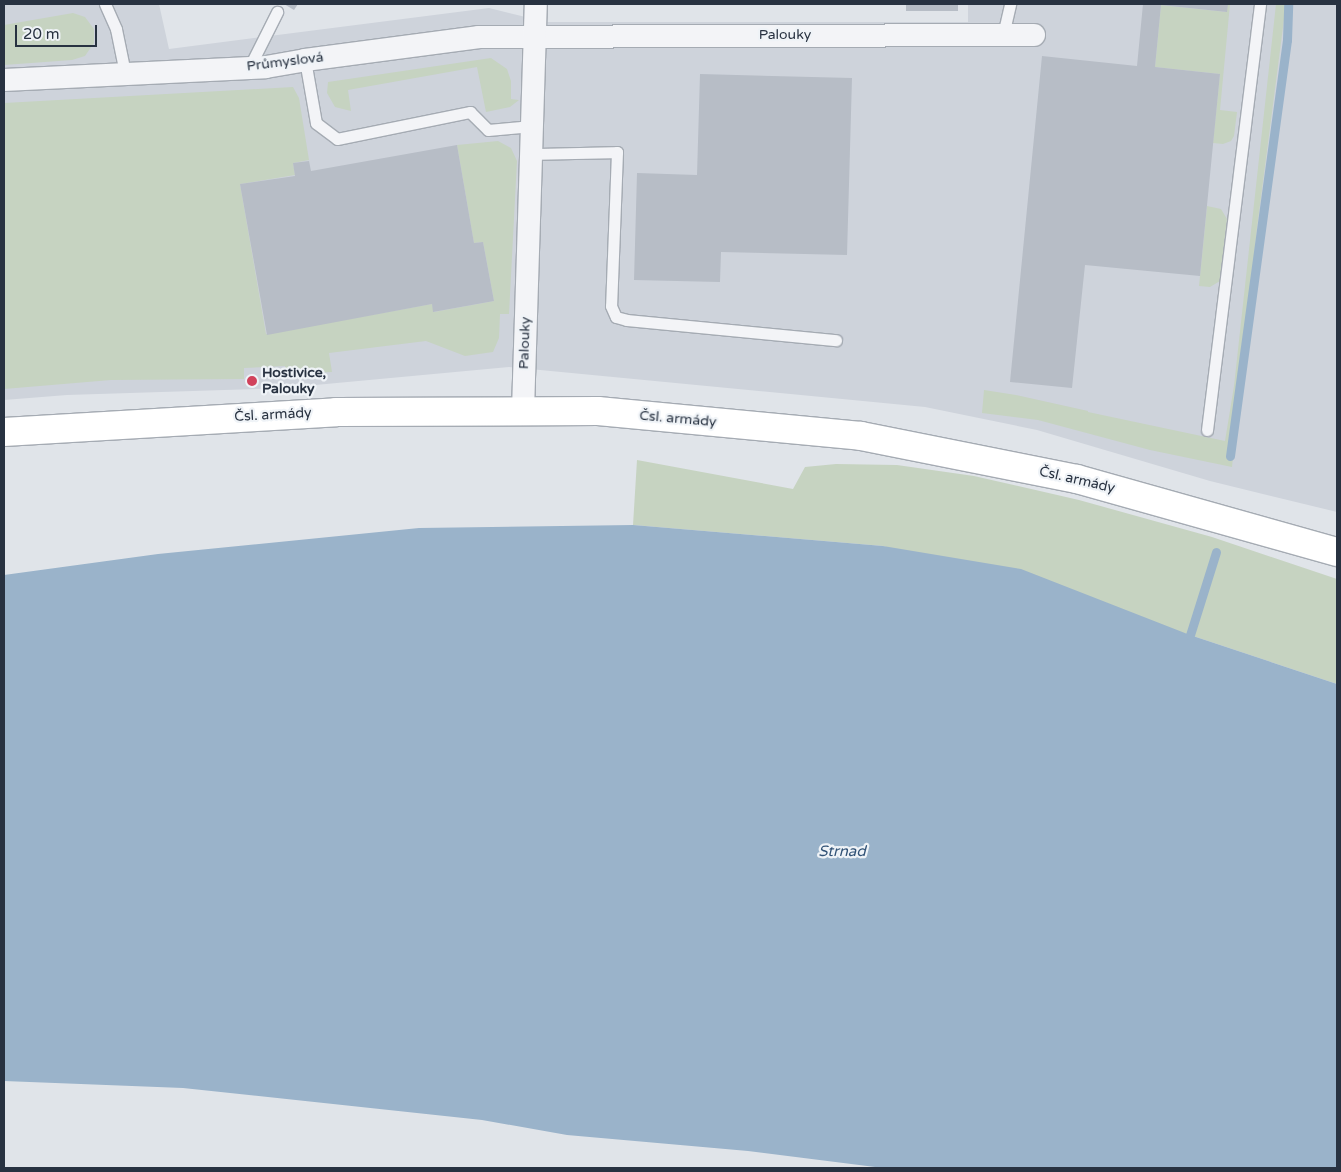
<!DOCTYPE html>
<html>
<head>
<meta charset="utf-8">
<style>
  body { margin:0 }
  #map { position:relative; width:1341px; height:1172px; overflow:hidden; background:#e0e4e9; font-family:"Varela Round",sans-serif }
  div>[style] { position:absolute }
  .built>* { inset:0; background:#ced3db }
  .green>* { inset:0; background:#c6d3c1 }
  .water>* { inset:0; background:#9ab3ca }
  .stream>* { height:9px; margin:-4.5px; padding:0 4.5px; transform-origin:4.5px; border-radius:4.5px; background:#9ab3ca }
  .building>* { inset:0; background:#b7bdc6 }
  .roads { filter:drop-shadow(1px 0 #a5abb3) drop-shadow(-1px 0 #a5abb3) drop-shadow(0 1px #a5abb3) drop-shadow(0 -1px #a5abb3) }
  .service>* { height:11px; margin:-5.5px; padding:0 5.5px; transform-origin:5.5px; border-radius:5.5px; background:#f3f4f7 }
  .minor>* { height:22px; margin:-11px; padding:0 11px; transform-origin:11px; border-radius:11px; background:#f3f4f7 }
  .secondary>* { height:28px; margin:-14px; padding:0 14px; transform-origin:14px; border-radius:14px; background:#fff }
  .dots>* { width:14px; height:14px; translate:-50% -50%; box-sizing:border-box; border:2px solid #eff3f7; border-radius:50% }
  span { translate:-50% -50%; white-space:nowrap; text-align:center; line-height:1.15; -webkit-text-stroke:4.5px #eff3f7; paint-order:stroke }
  .street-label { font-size:14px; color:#283241 }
  .poi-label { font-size:14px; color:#283241; font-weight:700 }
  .left { translate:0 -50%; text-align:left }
  .water-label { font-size:15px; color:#315276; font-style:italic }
  .frame { position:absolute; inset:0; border:5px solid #283241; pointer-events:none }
  .scale { position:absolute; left:15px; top:25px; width:82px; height:22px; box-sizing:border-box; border:2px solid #283241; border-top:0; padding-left:6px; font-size:15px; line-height:18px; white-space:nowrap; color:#283241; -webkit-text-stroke:4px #eff3f7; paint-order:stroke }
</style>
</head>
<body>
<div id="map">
  <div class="built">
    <div style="clip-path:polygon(4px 4px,159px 4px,169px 49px,489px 8px,546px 22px,968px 22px,968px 4px,1337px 4px,1337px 512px,1210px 481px,1037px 430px,925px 407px,509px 367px,283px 388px,67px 395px,4px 400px)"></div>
  </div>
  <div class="green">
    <div style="clip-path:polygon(1228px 4px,1230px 4px,1220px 110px,1237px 112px,1234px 136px,1231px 141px,1223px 144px,1213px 143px,1220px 74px,1155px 67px,1161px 5px,1226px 12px)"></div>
    <div style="clip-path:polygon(1276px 4px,1286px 4px,1257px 228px,1232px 467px,1150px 450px,1038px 420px,982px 413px,984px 390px,1016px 395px,1088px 411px,1088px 412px,1225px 441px,1234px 386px)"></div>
    <div style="clip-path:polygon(73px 13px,85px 17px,94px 29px,94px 43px,85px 56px,72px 60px,4px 65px,4px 25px)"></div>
    <div style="clip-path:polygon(491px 58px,507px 69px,511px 81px,511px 99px,519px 100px,510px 107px,486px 112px,477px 67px,348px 90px,351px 111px,335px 107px,327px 93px,328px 82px)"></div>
    <div style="clip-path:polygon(293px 87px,299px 98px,309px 160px,293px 163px,295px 175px,240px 184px,266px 334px,432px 304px,434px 312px,494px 301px,483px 242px,474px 243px,457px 145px,498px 141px,511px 148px,517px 161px,509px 314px,500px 314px,499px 338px,493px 352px,465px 356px,426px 341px,329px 353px,332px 372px,286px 374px,285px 366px,244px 368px,244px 379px,111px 380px,4px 389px,4px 103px)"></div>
    <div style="clip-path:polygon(1207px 206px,1221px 209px,1227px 219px,1220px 281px,1210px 287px,1199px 286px)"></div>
    <div style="clip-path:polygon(637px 460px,793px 489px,805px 467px,836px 464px,897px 465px,974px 476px,1079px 500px,1212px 537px,1337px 579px,1337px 684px,1190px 635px,883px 546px,633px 525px)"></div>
  </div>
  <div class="water">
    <div style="clip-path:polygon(633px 525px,883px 546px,1021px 569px,1190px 635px,1337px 684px,1337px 1168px,883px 1168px,748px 1151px,567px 1135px,482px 1120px,183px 1088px,4px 1081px,4px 575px,158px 554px,419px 528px)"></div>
  </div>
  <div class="stream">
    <div style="left:1230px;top:456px;width:420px;rotate:-82.2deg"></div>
    <div style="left:1287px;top:40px;width:36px;rotate:-88deg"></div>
    <div style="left:1190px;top:635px;width:87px;rotate:-72.6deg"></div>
  </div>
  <div class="building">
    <div style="clip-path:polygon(284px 4px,298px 4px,294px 10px)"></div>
    <div style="clip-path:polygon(906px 4px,958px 4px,958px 11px,906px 11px)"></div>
    <div style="clip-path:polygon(1143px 4px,1228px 4px,1227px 12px,1161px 5px,1155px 67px,1220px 74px,1200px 276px,1085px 265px,1072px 388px,1010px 382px,1042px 56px,1137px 66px)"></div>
    <div style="clip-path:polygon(700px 74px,852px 78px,847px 255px,721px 252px,720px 282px,634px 280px,637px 173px,697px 175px)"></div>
    <div style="clip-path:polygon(457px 145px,474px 243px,483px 242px,494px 301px,433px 312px,432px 304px,267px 335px,240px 184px,295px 176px,293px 163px,309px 161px,311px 171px)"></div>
  </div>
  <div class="roads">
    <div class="service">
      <div style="left:105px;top:4px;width:27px;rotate:66deg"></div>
      <div style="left:116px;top:29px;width:45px;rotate:78.4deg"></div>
      <div style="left:1003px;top:35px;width:32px;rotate:-77deg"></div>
      <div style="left:305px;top:60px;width:64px;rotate:80.1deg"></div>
      <div style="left:316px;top:123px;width:26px;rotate:37deg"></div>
      <div style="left:337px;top:139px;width:136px;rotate:-11.5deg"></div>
      <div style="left:470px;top:112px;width:25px;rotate:45deg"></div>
      <div style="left:488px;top:130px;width:44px;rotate:-5.2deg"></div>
      <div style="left:249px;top:68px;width:63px;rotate:-63.4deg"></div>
      <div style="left:532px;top:154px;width:85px;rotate:-1.3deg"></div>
      <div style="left:617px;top:152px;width:154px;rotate:92.2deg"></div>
      <div style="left:611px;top:306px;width:12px;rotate:66deg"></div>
      <div style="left:616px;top:317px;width:11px;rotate:15deg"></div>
      <div style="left:627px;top:320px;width:210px;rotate:5.5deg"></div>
      <div style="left:1207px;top:430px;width:429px;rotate:-82.9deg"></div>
    </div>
    <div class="minor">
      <div style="left:4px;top:80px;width:262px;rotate:-2.8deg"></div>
      <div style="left:266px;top:67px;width:40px;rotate:-10deg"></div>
      <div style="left:305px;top:60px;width:176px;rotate:-7.5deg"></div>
      <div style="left:479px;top:37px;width:555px;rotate:-0.21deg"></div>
      <div style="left:523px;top:411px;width:407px;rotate:-88.2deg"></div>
    </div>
    <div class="secondary">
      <div style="left:4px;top:432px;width:333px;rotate:-3.4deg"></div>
      <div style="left:336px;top:412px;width:262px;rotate:-0.2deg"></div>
      <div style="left:598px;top:411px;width:264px;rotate:5.4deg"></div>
      <div style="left:861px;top:436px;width:220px;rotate:11.3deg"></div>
      <div style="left:1077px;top:479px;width:270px;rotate:15.7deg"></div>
    </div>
  </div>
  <div class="dots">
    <div style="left:252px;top:381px;background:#d1425c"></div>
  </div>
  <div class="street-label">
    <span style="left:785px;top:35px">Palouky</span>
    <span style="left:285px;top:62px;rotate:-7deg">Průmyslová</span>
    <span style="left:525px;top:343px;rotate:-88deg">Palouky</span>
    <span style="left:273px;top:415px;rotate:-3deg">Čsl. armády</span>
    <span style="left:678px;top:419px;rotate:5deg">Čsl. armády</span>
    <span style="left:1077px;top:480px;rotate:13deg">Čsl. armády</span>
  </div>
  <div class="poi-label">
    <span class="left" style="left:262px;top:381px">Hostivice,<br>Palouky</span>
  </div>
  <div class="water-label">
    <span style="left:842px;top:852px">Strnad</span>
  </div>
  <div class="frame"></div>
  <div class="scale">20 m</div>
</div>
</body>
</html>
